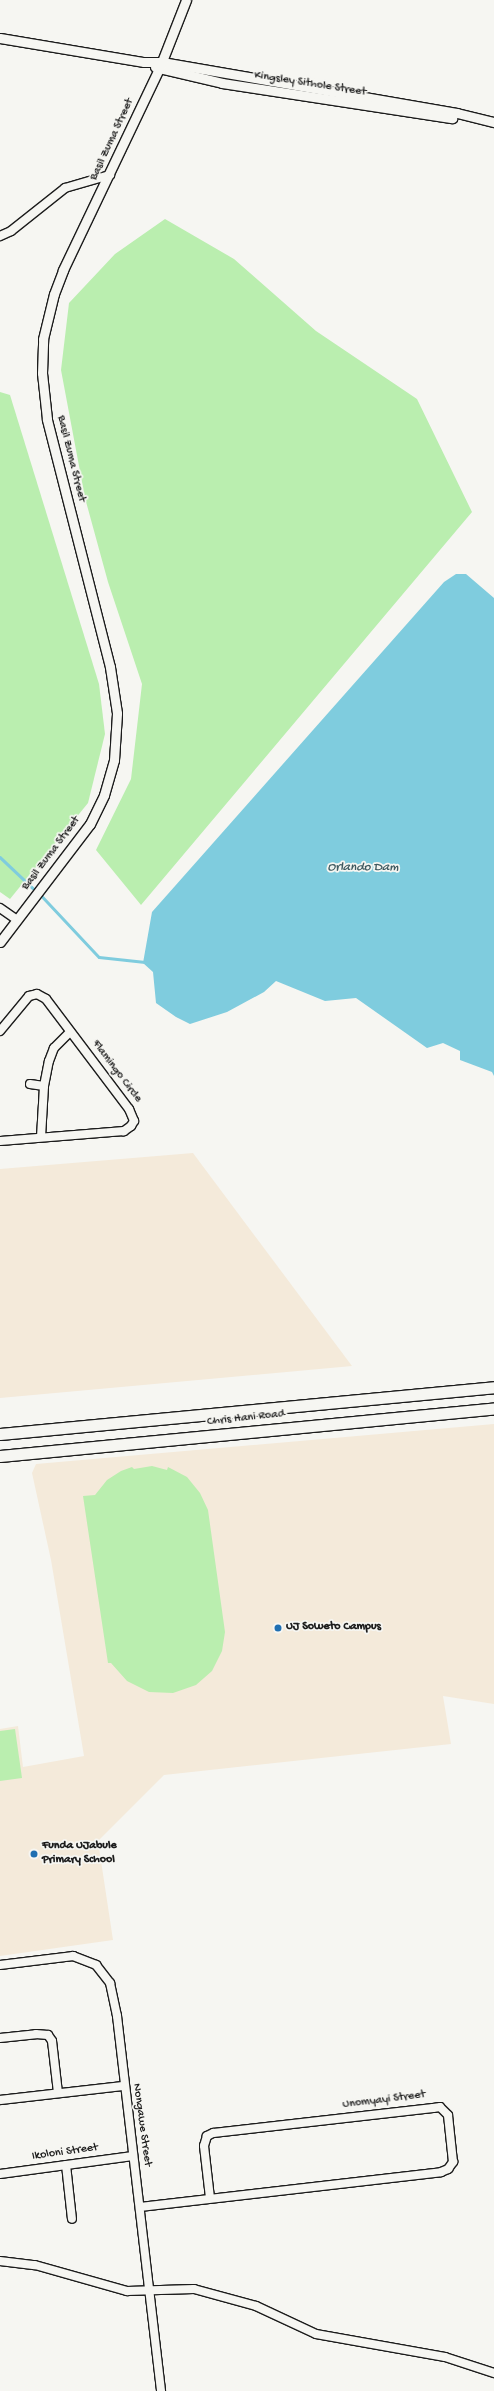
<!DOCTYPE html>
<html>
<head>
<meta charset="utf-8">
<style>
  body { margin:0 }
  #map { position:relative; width:494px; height:2391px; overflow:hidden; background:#f6f6f2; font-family:"Gochi Hand",sans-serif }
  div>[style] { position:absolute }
  .built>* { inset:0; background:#f4eada }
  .green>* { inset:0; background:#baeeaf }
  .water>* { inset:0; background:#7fccde }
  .stream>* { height:2.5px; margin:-1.25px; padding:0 1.25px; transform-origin:1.25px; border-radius:1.25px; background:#7fccde }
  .roads { filter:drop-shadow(1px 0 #1c1c1c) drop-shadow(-1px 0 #1c1c1c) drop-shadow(0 1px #1c1c1c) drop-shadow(0 -1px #1c1c1c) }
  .minor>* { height:8px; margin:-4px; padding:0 4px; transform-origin:4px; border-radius:4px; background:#f6f6f2 }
  .tertiary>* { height:9px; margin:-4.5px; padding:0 4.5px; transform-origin:4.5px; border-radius:4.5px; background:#f6f6f2 }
  .secondary>* { height:11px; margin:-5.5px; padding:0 5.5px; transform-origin:5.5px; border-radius:5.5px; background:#f6f6f2 }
  .dots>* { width:11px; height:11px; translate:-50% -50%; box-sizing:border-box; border:2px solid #f6f6f2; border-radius:50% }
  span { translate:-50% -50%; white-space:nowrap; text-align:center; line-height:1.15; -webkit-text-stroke:3.5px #f6f6f2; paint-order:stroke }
  .street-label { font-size:12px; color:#1c1c1c }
  .poi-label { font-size:12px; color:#1c1c1c; font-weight:700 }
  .left { translate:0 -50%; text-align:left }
  .water-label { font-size:13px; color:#3f5a60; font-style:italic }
</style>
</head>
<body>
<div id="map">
  <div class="built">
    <div style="clip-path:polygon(193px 1153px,352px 1366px,0 1398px,0 1169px)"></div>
    <div style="clip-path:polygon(494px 1424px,494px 1704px,443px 1696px,451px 1744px,164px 1775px,98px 1841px,113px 1940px,0 1956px,0 1729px,18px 1726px,23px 1767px,84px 1756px,51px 1560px,32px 1473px,36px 1464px)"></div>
  </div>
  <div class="green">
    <div style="clip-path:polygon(165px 219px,234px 259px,316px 331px,417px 399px,472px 512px,141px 905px,96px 850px,131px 779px,142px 684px,108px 582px,85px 498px,61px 370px,69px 303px,115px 254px)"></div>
    <div style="clip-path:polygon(0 392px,10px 395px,99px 684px,105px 734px,88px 803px,10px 899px,0 892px)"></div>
    <div style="clip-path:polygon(152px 1466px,167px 1470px,168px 1467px,187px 1477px,200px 1493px,208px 1510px,225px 1632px,222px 1651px,212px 1671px,196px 1685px,173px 1693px,149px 1692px,127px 1681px,111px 1663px,108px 1663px,83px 1496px,95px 1495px,107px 1480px,121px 1471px,132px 1467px,134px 1469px)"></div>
    <div style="clip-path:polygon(15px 1729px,22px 1778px,0 1781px,0 1731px)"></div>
  </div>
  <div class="water">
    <div style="clip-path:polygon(456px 574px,466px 574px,494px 598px,494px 1076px,492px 1072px,460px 1060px,460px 1051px,443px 1043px,427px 1048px,356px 998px,325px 1001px,276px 981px,264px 992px,227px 1012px,190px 1024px,176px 1017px,156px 1003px,153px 972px,143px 963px,152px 912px,444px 582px)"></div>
  </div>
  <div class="stream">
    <div style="left:0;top:857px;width:50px;rotate:43.4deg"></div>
    <div style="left:40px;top:894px;width:86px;rotate:46.9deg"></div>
    <div style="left:99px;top:957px;width:46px;rotate:6.2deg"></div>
  </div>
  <div class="roads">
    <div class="minor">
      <div style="left:0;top:236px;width:12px;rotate:-24deg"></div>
      <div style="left:11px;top:231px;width:69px;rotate:-38.5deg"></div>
      <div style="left:65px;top:188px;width:47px;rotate:-16.1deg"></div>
      <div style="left:0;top:908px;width:21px;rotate:35deg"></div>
      <div style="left:0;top:1031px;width:45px;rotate:-50.4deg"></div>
      <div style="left:29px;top:996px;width:8px;rotate:-14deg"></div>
      <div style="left:37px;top:994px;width:10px;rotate:29deg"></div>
      <div style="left:46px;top:999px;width:138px;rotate:53deg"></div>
      <div style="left:129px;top:1109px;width:13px;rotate:67deg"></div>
      <div style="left:134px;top:1121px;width:6px;rotate:121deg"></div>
      <div style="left:131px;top:1126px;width:9px;rotate:144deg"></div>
      <div style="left:124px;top:1131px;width:124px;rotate:175.4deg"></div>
      <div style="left:30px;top:1084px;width:14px;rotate:8deg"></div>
      <div style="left:41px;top:1137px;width:51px;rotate:-86.6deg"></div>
      <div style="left:44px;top:1086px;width:25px;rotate:-79deg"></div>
      <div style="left:49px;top:1061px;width:14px;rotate:-69deg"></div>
      <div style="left:54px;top:1048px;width:23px;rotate:-45deg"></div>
      <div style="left:0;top:1965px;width:74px;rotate:-7deg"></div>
      <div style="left:73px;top:1956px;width:25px;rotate:21deg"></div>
      <div style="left:96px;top:1965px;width:23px;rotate:52deg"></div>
      <div style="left:110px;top:1983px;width:34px;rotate:78deg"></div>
      <div style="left:117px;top:2016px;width:378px;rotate:83.3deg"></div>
      <div style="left:0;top:2038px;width:36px;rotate:-6deg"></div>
      <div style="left:36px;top:2034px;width:12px;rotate:5deg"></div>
      <div style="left:48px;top:2035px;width:7px;rotate:56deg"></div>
      <div style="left:52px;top:2041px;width:52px;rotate:83.4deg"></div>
      <div style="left:0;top:2100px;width:124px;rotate:-6.5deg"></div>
      <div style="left:66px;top:2165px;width:54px;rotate:83.7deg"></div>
      <div style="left:0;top:2174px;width:134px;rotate:-7.7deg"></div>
      <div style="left:140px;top:2207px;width:303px;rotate:-6.6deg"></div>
      <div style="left:441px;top:2172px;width:8px;rotate:-23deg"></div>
      <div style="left:448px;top:2169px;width:9px;rotate:-54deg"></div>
      <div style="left:453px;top:2162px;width:47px;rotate:-96.1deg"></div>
      <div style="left:448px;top:2115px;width:11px;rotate:-135deg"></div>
      <div style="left:440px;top:2107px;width:7px;rotate:172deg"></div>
      <div style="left:433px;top:2108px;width:221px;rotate:173.5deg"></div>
      <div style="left:213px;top:2133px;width:7px;rotate:153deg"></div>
      <div style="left:207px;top:2136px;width:10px;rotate:107deg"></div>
      <div style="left:204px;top:2146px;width:52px;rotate:83.4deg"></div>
      <div style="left:0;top:2261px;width:35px;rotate:7deg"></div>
      <div style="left:35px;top:2265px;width:96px;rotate:15.8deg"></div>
      <div style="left:127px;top:2291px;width:67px;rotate:-1.7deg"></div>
      <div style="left:194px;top:2289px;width:64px;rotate:15.3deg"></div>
      <div style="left:256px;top:2306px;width:66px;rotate:25deg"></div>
      <div style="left:316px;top:2334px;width:131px;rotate:10.1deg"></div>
      <div style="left:445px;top:2357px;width:52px;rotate:18.1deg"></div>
    </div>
    <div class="tertiary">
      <div style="left:0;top:38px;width:146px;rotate:9.5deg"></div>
      <div style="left:144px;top:62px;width:18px"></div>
      <div style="left:162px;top:62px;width:299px;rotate:9.8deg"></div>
      <div style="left:457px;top:113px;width:38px;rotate:14deg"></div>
      <div style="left:155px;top:67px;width:69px;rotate:13.4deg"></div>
      <div style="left:222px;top:83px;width:233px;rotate:8.7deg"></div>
      <div style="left:0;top:942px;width:148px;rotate:-52.7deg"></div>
      <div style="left:90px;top:824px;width:32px;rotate:-64deg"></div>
      <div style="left:104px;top:795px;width:36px;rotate:-74deg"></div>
      <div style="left:114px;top:760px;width:47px;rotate:-86.3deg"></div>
      <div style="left:117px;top:713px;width:47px;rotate:-98.7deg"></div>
      <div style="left:110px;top:667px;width:256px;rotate:-104.3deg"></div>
      <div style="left:47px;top:419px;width:46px;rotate:-96.2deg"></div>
      <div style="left:42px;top:373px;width:34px;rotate:-88deg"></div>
      <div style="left:43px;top:339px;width:46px;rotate:-76.3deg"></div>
      <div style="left:54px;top:294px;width:26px;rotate:-69deg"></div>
      <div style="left:63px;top:270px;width:223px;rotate:-64.5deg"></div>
      <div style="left:159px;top:69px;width:74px;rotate:-68.6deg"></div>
    </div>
    <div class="secondary">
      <div style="left:0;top:1434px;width:496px;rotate:-5.4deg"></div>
      <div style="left:0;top:1456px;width:496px;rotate:-5.5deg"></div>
    </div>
  </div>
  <div class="dots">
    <div style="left:278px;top:1628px;background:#1f6fb2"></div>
    <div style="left:34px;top:1854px;background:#1f6fb2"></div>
  </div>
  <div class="street-label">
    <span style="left:310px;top:85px;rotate:9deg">Kingsley Sithole Street</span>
    <span style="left:113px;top:140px;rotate:-65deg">Basil Zuma Street</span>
    <span style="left:70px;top:459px;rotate:76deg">Basil Zuma Street</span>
    <span style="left:52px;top:854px;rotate:-53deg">Basil Zuma Street</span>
    <span style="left:116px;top:1072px;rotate:53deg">Flamingo Circle</span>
    <span style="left:246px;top:1419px;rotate:-6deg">Chris Hani Road</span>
    <span style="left:384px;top:2101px;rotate:-7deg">Unomyayi Street</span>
    <span style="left:141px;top:2125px;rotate:82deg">Nongawe Street</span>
    <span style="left:65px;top:2153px;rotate:-8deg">Ikoloni Street</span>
  </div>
  <div class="poi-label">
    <span class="left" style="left:286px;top:1628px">UJ Soweto Campus</span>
    <span class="left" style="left:42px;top:1854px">Funda UJabule<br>Primary School</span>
  </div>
  <div class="water-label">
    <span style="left:363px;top:868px">Orlando Dam</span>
  </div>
</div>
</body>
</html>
